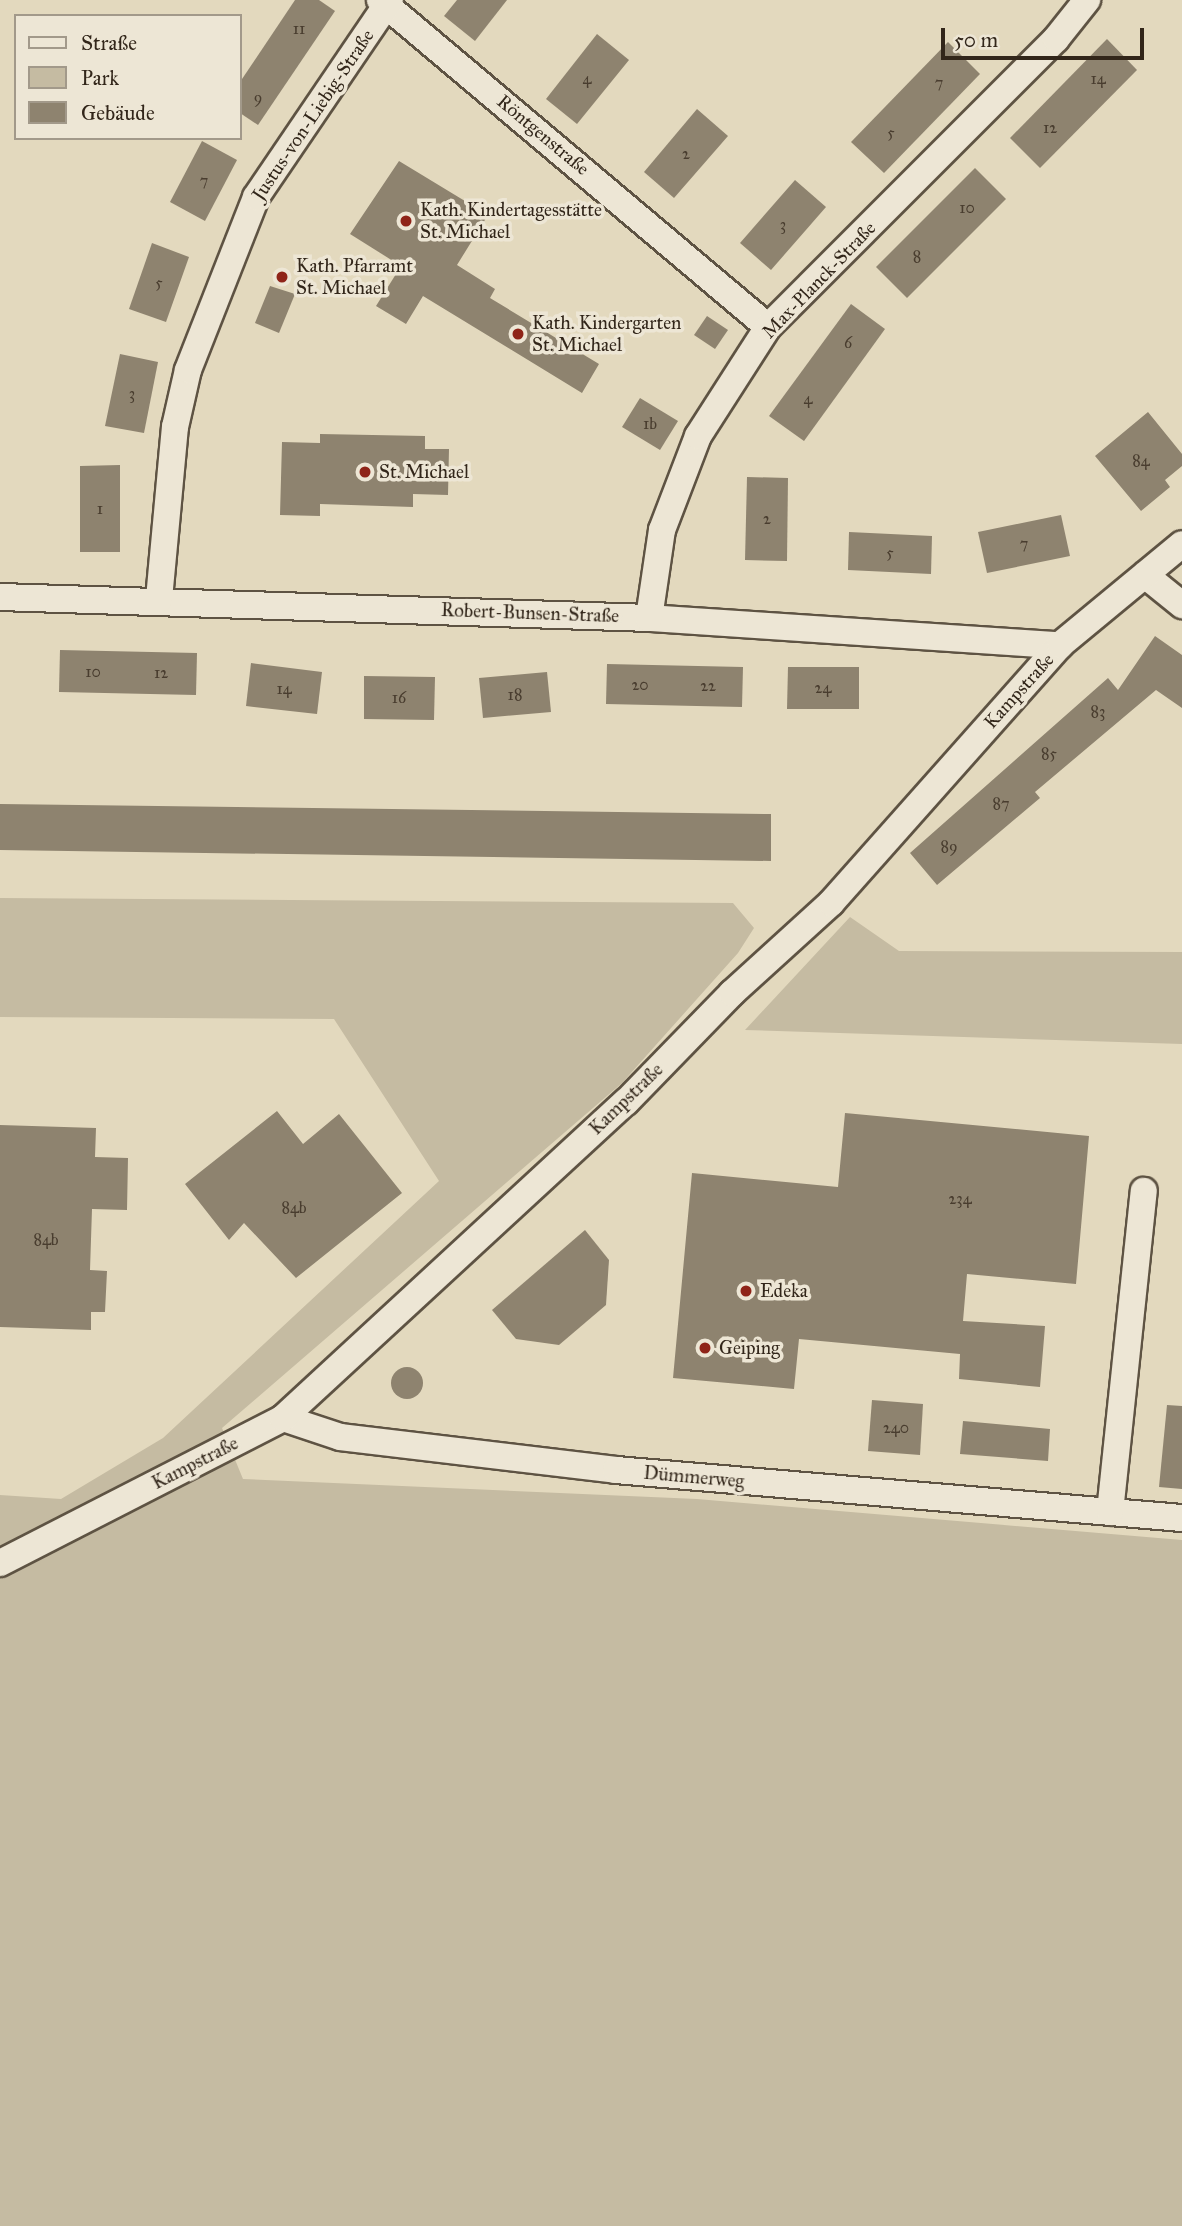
<!DOCTYPE html>
<html>
<head>
<meta charset="utf-8">
<style>
  body { margin:0 }
  #map { position:relative; width:1182px; height:2226px; overflow:hidden; background:#e3d9be; font-family:"IM FELL Great Primer",serif }
  div>[style] { position:absolute }
  .green>* { inset:0; background:#c5bba2 }
  .building>* { inset:0; background:#8e836f }
  .round { border-radius:50% }
  .roads { filter:drop-shadow(2px 0 #5e5343) drop-shadow(-2px 0 #5e5343) drop-shadow(0 2px #5e5343) drop-shadow(0 -2px #5e5343) }
  .minor>* { height:26px; margin:-13px; padding:0 13px; transform-origin:13px; border-radius:13px; background:#ede6d5 }
  .dots>* { width:19px; height:19px; translate:-50% -50%; box-sizing:border-box; border:4px solid #ede6d5; border-radius:50% }
  span { translate:-50% -50%; white-space:nowrap; text-align:center; line-height:1.15; -webkit-text-stroke:7px #ede6d5; paint-order:stroke }
  .number-label { font-size:16px; color:#493d2f }
  .number-label span { -webkit-text-stroke-width:0 }
  .street-label { font-size:19px; color:#32261a }
  .poi-label { font-size:19px; color:#32261a }
  .left { translate:0 -50%; text-align:left }
  .legend { position:absolute; left:14px; top:14px; width:228px; height:126px; box-sizing:border-box; background:#ede6d5; border:2px solid #a2998a; margin:0; padding:9px 12px; list-style:none; font-size:21px; color:#32261a }
  .legend li { display:flex; align-items:center; gap:14px; height:35px }
  .legend b { width:35px; border:2px solid #a2998a }
  .scale { position:absolute; left:941px; top:28px; width:203px; height:32px; box-sizing:border-box; border:4px solid #32261a; border-top:0; padding-left:9px; font-size:21px; line-height:24px; white-space:nowrap; color:#32261a; -webkit-text-stroke:5px #ede6d5; paint-order:stroke }
</style>
</head>
<body>
<div id="map">
  <div class="green">
    <div style="clip-path:polygon(0 898px,733px 903px,754px 928px,738px 953px,622px 1083px,222px 1428px,243px 1479px,697px 1499px,1182px 1540px,1182px 2226px,0 2226px,0 1495px,61px 1499px,163px 1438px,439px 1181px,334px 1019px,0 1017px)"></div>
    <div style="clip-path:polygon(850px 917px,899px 951px,1182px 952px,1182px 1044px,745px 1030px)"></div>
  </div>
  <div class="building">
    <div style="clip-path:polygon(295px 0,319px 0,335px 11px,258px 125px,240px 113px,240px 82px)"></div>
    <div style="clip-path:polygon(457px 0,507px 0,475px 41px,444px 16px)"></div>
    <div style="clip-path:polygon(597px 34px,629px 60px,577px 124px,546px 99px)"></div>
    <div style="clip-path:polygon(1107px 39px,1137px 70px,1040px 168px,1010px 138px)"></div>
    <div style="clip-path:polygon(948px 42px,980px 74px,884px 173px,851px 142px)"></div>
    <div style="clip-path:polygon(697px 109px,728px 136px,674px 198px,644px 172px)"></div>
    <div style="clip-path:polygon(202px 141px,237px 160px,205px 221px,170px 202px)"></div>
    <div style="clip-path:polygon(399px 161px,488px 215px,457px 265px,495px 289px,490px 298px,599px 364px,582px 393px,423px 296px,406px 324px,376px 306px,401px 266px,350px 234px)"></div>
    <div style="clip-path:polygon(975px 168px,1006px 199px,907px 298px,876px 267px)"></div>
    <div style="clip-path:polygon(795px 180px,826px 207px,771px 270px,740px 243px)"></div>
    <div style="clip-path:polygon(152px 243px,189px 257px,166px 322px,129px 309px)"></div>
    <div style="clip-path:polygon(270px 286px,295px 294px,279px 333px,255px 323px)"></div>
    <div style="clip-path:polygon(851px 304px,885px 329px,804px 441px,769px 416px)"></div>
    <div style="clip-path:polygon(707px 316px,728px 330px,715px 349px,694px 335px)"></div>
    <div style="clip-path:polygon(120px 354px,158px 362px,144px 433px,105px 426px)"></div>
    <div style="clip-path:polygon(640px 398px,678px 421px,660px 450px,622px 427px)"></div>
    <div style="clip-path:polygon(1148px 412px,1182px 454px,1182px 466px,1165px 480px,1170px 487px,1141px 511px,1095px 456px)"></div>
    <div style="clip-path:polygon(320px 434px,425px 436px,425px 449px,449px 449px,448px 495px,413px 494px,413px 507px,320px 504px,320px 516px,280px 515px,282px 442px,320px 443px)"></div>
    <div style="clip-path:polygon(120px 465px,120px 552px,80px 552px,80px 466px)"></div>
    <div style="clip-path:polygon(747px 477px,788px 478px,787px 561px,745px 560px)"></div>
    <div style="clip-path:polygon(1061px 515px,1070px 556px,987px 573px,978px 532px)"></div>
    <div style="clip-path:polygon(849px 532px,932px 536px,931px 574px,848px 570px)"></div>
    <div style="clip-path:polygon(1155px 636px,1182px 655px,1182px 708px,1156px 690px,1035px 792px,1040px 798px,937px 885px,910px 853px,1108px 678px,1118px 690px)"></div>
    <div style="clip-path:polygon(60px 650px,197px 653px,196px 695px,59px 692px)"></div>
    <div style="clip-path:polygon(251px 663px,322px 672px,317px 714px,246px 706px)"></div>
    <div style="clip-path:polygon(607px 664px,743px 667px,742px 707px,606px 704px)"></div>
    <div style="clip-path:polygon(788px 667px,859px 667px,859px 709px,787px 709px)"></div>
    <div style="clip-path:polygon(547px 672px,551px 712px,483px 718px,479px 678px)"></div>
    <div style="clip-path:polygon(364px 676px,435px 677px,434px 720px,364px 719px)"></div>
    <div style="clip-path:polygon(0 804px,771px 814px,771px 861px,0 850px)"></div>
    <div style="clip-path:polygon(277px 1111px,303px 1144px,339px 1114px,402px 1193px,296px 1278px,244px 1223px,229px 1240px,185px 1184px)"></div>
    <div style="clip-path:polygon(845px 1113px,1089px 1136px,1076px 1284px,967px 1274px,963px 1321px,1045px 1326px,1040px 1387px,959px 1379px,960px 1354px,799px 1339px,794px 1389px,673px 1378px,692px 1173px,838px 1187px)"></div>
    <div style="clip-path:polygon(0 1125px,96px 1128px,95px 1157px,128px 1158px,127px 1210px,92px 1209px,90px 1270px,107px 1271px,105px 1312px,91px 1312px,91px 1330px,0 1327px)"></div>
    <div style="clip-path:polygon(585px 1230px,609px 1260px,606px 1305px,559px 1345px,516px 1339px,492px 1310px)"></div>
    <div class="round" style="left:391px;top:1367px;width:32px;height:32px"></div>
    <div style="clip-path:polygon(872px 1400px,923px 1404px,920px 1455px,868px 1451px)"></div>
    <div style="clip-path:polygon(1167px 1405px,1182px 1406px,1182px 1489px,1159px 1487px)"></div>
    <div style="clip-path:polygon(963px 1421px,1050px 1429px,1048px 1461px,960px 1454px)"></div>
  </div>
  <div class="roads">
    <div class="minor">
      <div style="left:380px;top:0;width:507px;rotate:40.12deg"></div>
      <div style="left:1145px;top:575px;width:48px;rotate:39deg"></div>
      <div style="left:0;top:597px;width:649px;rotate:1.85deg"></div>
      <div style="left:649px;top:618px;width:412px;rotate:3.8deg"></div>
      <div style="left:159px;top:599px;width:173px;rotate:-84.7deg"></div>
      <div style="left:175px;top:427px;width:58px;rotate:-77.2deg"></div>
      <div style="left:188px;top:370px;width:186px;rotate:-68.5deg"></div>
      <div style="left:256px;top:197px;width:238px;rotate:-55.8deg"></div>
      <div style="left:649px;top:618px;width:89px;rotate:-81.6deg"></div>
      <div style="left:662px;top:530px;width:101px;rotate:-69deg"></div>
      <div style="left:698px;top:436px;width:130px;rotate:-57.3deg"></div>
      <div style="left:768px;top:327px;width:407px;rotate:-45deg"></div>
      <div style="left:1056px;top:39px;width:50px;rotate:-51.5deg"></div>
      <div style="left:283px;top:1418px;width:60px;rotate:18.4deg"></div>
      <div style="left:340px;top:1437px;width:278px;rotate:6.8deg"></div>
      <div style="left:616px;top:1470px;width:568px;rotate:4.85deg"></div>
      <div style="left:1110px;top:1512px;width:323px;rotate:-84deg"></div>
      <div style="left:0;top:1563px;width:318px;rotate:-27.1deg"></div>
      <div style="left:283px;top:1418px;width:466px;rotate:-42.7deg"></div>
      <div style="left:626px;top:1102px;width:152px;rotate:-45.8deg"></div>
      <div style="left:732px;top:993px;width:134px;rotate:-42.3deg"></div>
      <div style="left:831px;top:903px;width:345px;rotate:-48.4deg"></div>
      <div style="left:1060px;top:645px;width:158px;rotate:-39.6deg"></div>
    </div>
  </div>
  <div class="dots">
    <div style="left:406px;top:221px;background:#8f2418"></div>
    <div style="left:282px;top:277px;background:#8f2418"></div>
    <div style="left:518px;top:334px;background:#8f2418"></div>
    <div style="left:365px;top:472px;background:#8f2418"></div>
    <div style="left:746px;top:1291px;background:#8f2418"></div>
    <div style="left:705px;top:1348px;background:#8f2418"></div>
  </div>
  <div class="number-label">
    <span style="left:299px;top:29px">11</span>
    <span style="left:587px;top:79px">4</span>
    <span style="left:1098px;top:79px">14</span>
    <span style="left:939px;top:83px">7</span>
    <span style="left:258px;top:98px">9</span>
    <span style="left:1050px;top:128px">12</span>
    <span style="left:891px;top:133px">5</span>
    <span style="left:686px;top:154px">2</span>
    <span style="left:204px;top:181px">7</span>
    <span style="left:967px;top:208px">10</span>
    <span style="left:783px;top:225px">3</span>
    <span style="left:917px;top:257px">8</span>
    <span style="left:159px;top:283px">5</span>
    <span style="left:848px;top:343px">6</span>
    <span style="left:132px;top:394px">3</span>
    <span style="left:808px;top:399px">4</span>
    <span style="left:650px;top:424px">1b</span>
    <span style="left:1141px;top:461px">84</span>
    <span style="left:100px;top:509px">1</span>
    <span style="left:767px;top:519px">2</span>
    <span style="left:1024px;top:544px">7</span>
    <span style="left:890px;top:553px">5</span>
    <span style="left:93px;top:672px">10</span>
    <span style="left:161px;top:673px">12</span>
    <span style="left:640px;top:685px">20</span>
    <span style="left:708px;top:686px">22</span>
    <span style="left:823px;top:688px">24</span>
    <span style="left:284px;top:689px">14</span>
    <span style="left:515px;top:695px">18</span>
    <span style="left:399px;top:698px">16</span>
    <span style="left:1098px;top:712px">83</span>
    <span style="left:1049px;top:754px">85</span>
    <span style="left:1001px;top:804px">87</span>
    <span style="left:949px;top:847px">89</span>
    <span style="left:960px;top:1199px">234</span>
    <span style="left:294px;top:1208px">84b</span>
    <span style="left:46px;top:1240px">84b</span>
    <span style="left:896px;top:1428px">240</span>
  </div>
  <div class="street-label">
    <span style="left:313px;top:115px;rotate:-56deg">Justus-von-Liebig-Straße</span>
    <span style="left:543px;top:135px;rotate:40deg">Röntgenstraße</span>
    <span style="left:819px;top:280px;rotate:-46deg">Max-Planck-Straße</span>
    <span style="left:530px;top:613px;rotate:2deg">Robert-Bunsen-Straße</span>
    <span style="left:1019px;top:691px;rotate:-48deg">Kampstraße</span>
    <span style="left:626px;top:1099px;rotate:-44deg">Kampstraße</span>
    <span style="left:195px;top:1463px;rotate:-27deg">Kampstraße</span>
    <span style="left:694px;top:1477px;rotate:5deg">Dümmerweg</span>
  </div>
  <div class="poi-label">
    <span class="left" style="left:420px;top:221px">Kath. Kindertagesstätte<br>St. Michael</span>
    <span class="left" style="left:296px;top:277px">Kath. Pfarramt<br>St. Michael</span>
    <span class="left" style="left:532px;top:334px">Kath. Kindergarten<br>St. Michael</span>
    <span class="left" style="left:379px;top:472px">St. Michael</span>
    <span class="left" style="left:760px;top:1291px">Edeka</span>
    <span class="left" style="left:719px;top:1348px">Geiping</span>
  </div>
  <ul class="legend">
  <li><b style="height:9px;background:#ede6d5"></b>Straße</li>
  <li><b style="height:19px;background:#c5bba2"></b>Park</li>
  <li><b style="height:19px;background:#8e836f"></b>Gebäude</li>
  </ul>
  <div class="scale">50 m</div>
</div>
</body>
</html>
